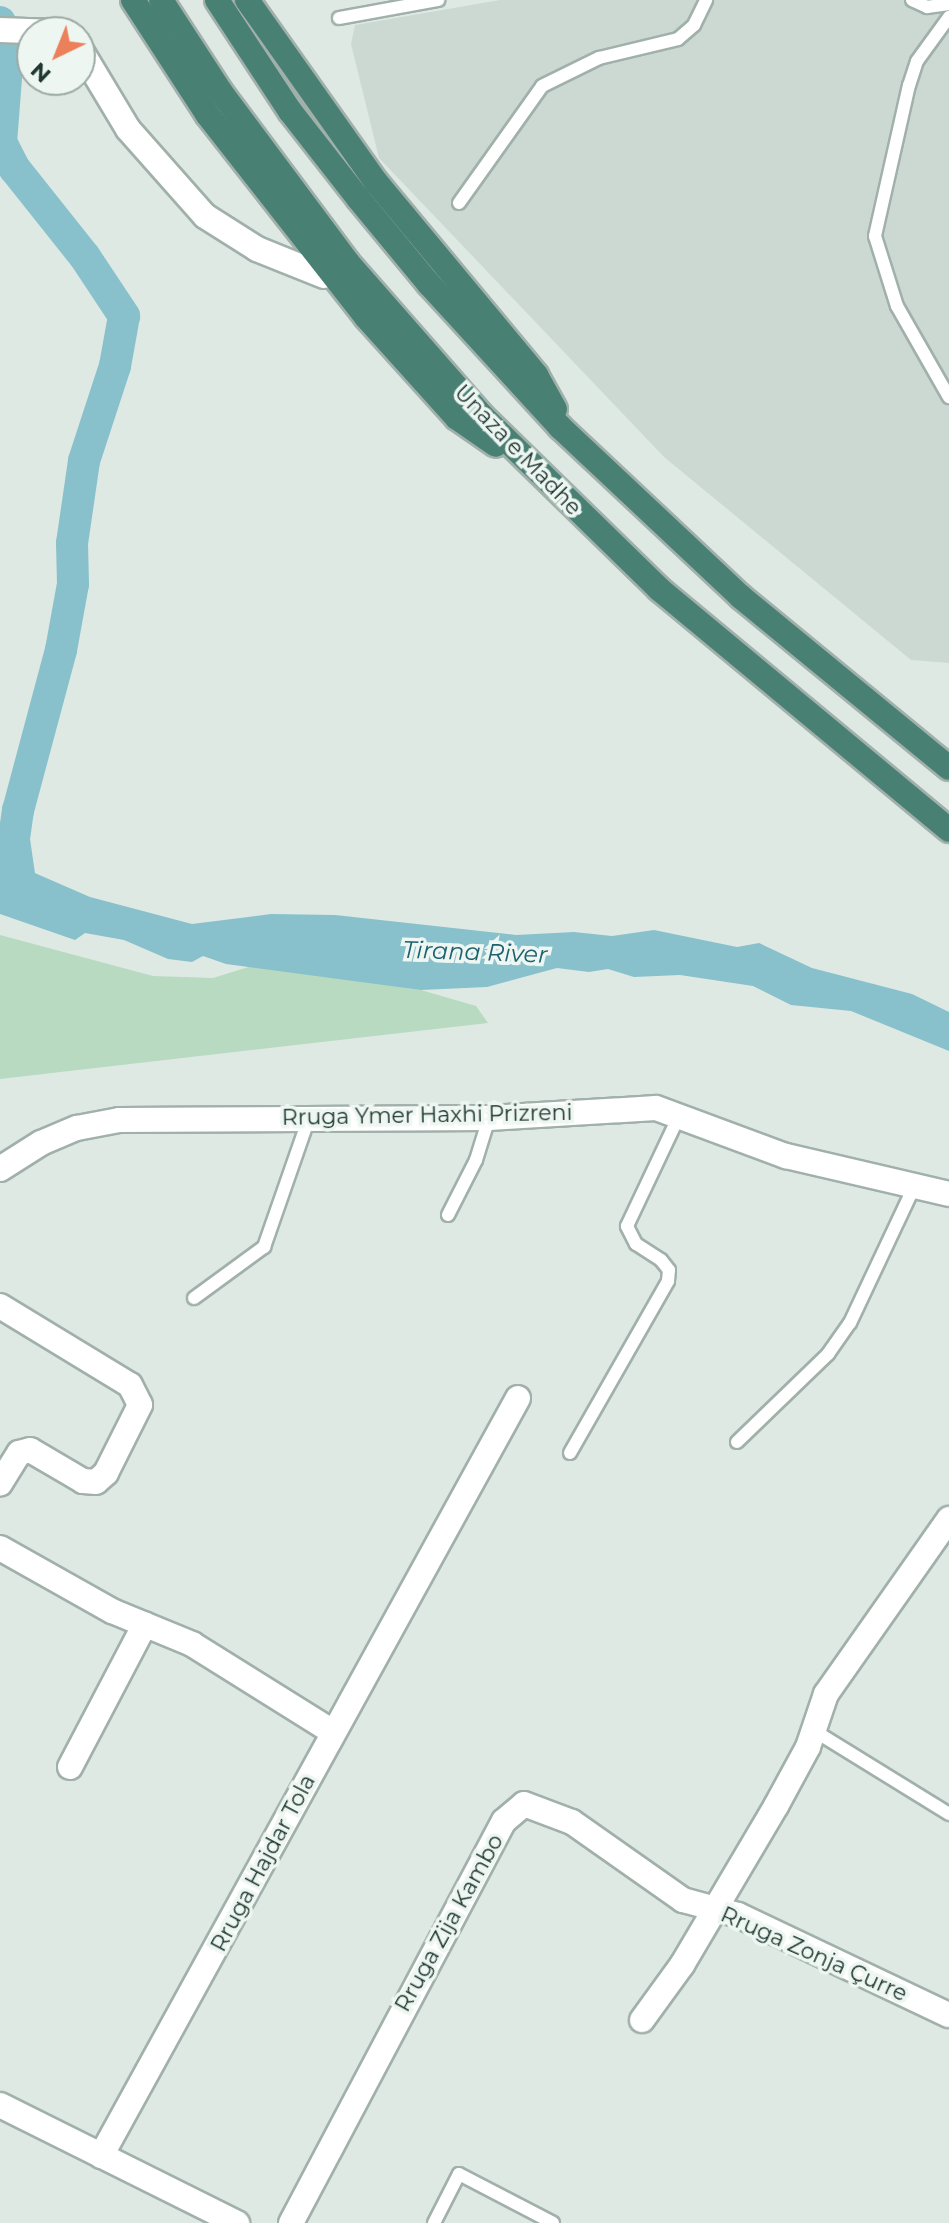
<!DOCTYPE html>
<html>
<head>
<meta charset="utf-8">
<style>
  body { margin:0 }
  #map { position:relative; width:949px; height:2223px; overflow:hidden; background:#dee9e4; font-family:Montserrat,sans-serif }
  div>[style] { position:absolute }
  .built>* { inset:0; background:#ccd9d3 }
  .green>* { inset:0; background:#b7dac1 }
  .water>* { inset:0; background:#88c1cc }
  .canal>* { height:32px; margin:-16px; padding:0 16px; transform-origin:16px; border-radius:16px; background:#88c1cc }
  .roads { filter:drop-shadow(2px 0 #a1b0ab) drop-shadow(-2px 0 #a1b0ab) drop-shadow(0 2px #a1b0ab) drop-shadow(0 -2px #a1b0ab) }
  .service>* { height:12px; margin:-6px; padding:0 6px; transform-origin:6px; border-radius:6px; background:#fff }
  .minor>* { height:24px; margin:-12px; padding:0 12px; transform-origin:12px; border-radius:12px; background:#fff }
  .secondary>* { height:24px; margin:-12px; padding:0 12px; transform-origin:12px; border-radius:12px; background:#fff }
  .trunk>* { height:24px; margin:-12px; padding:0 12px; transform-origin:12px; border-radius:12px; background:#498074 }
  span { translate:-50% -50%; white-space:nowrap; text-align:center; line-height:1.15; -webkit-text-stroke:7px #eef6f2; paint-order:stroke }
  .street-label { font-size:22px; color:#203832 }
  .water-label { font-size:24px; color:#1e6170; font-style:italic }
  .north { position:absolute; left:16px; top:16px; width:80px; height:80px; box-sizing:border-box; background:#eef6f2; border:2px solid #9caaa5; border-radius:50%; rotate:223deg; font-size:22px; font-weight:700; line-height:32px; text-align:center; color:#203832 }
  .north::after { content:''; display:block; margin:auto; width:28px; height:36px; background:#eb805a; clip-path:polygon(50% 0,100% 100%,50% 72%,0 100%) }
</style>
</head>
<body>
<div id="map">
  <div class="built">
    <div style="clip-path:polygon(500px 0,949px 0,949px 663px,911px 660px,664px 457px,379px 158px,351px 44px,355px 25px)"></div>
  </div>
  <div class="green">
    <div style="clip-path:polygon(0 935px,153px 976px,213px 978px,255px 965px,421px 990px,476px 1006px,488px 1023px,0 1079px)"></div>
  </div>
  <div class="water">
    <div style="clip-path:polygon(0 845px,21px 867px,90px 897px,192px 924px,271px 914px,335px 915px,516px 935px,574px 932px,612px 936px,654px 930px,737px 947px,759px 943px,812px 968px,912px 994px,949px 1012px,949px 1051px,851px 1011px,791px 1005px,753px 986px,680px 975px,634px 977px,608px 969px,589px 972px,557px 968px,487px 987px,421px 990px,226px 964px,203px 956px,192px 962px,168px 959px,124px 940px,85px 933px,75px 940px,0 914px)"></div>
  </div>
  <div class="canal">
    <div style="left:0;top:22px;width:31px;rotate:75deg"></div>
    <div style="left:8px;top:52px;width:90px;rotate:94.4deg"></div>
    <div style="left:1px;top:142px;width:30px;rotate:63deg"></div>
    <div style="left:15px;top:169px;width:112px;rotate:51.5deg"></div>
    <div style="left:85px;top:257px;width:71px;rotate:56.5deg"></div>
    <div style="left:124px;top:316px;width:51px;rotate:100.2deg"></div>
    <div style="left:115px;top:366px;width:100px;rotate:108.1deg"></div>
    <div style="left:84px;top:461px;width:83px;rotate:98.3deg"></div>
    <div style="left:72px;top:543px;width:41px;rotate:88.6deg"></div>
    <div style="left:73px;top:584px;width:67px;rotate:100.3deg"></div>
    <div style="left:61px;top:650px;width:166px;rotate:105deg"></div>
    <div style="left:18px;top:810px;width:30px;rotate:98deg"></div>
    <div style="left:14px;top:840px;width:41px;rotate:81.7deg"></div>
  </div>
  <div class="roads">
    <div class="service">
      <div style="left:912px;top:0;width:17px;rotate:25deg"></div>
      <div style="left:927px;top:7px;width:22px;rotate:-8deg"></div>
      <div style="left:949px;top:17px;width:54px;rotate:126deg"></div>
      <div style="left:917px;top:61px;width:25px;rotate:108deg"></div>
      <div style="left:909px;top:85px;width:155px;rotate:102.7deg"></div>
      <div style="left:875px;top:236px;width:73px;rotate:72.6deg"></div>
      <div style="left:897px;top:306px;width:105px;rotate:60.3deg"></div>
      <div style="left:339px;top:18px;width:101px;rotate:-10.3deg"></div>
      <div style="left:459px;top:203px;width:143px;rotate:-54.6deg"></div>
      <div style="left:542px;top:86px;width:64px;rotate:-26.2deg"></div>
      <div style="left:599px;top:58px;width:81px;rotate:-13.5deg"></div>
      <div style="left:678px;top:39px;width:21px;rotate:-41deg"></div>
      <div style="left:694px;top:25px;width:28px;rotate:-64deg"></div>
      <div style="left:448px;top:1215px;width:62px;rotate:-63deg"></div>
      <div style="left:476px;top:1160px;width:44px;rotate:-72.8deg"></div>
      <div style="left:194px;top:1298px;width:87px;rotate:-36.1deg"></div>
      <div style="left:264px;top:1247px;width:137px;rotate:-70.8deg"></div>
      <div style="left:737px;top:1442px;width:127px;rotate:-44deg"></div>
      <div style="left:828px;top:1354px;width:38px;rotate:-55deg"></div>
      <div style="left:850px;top:1323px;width:150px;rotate:-64.8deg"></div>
      <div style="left:570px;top:1453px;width:198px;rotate:-60.3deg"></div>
      <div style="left:668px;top:1281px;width:11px;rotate:-85deg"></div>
      <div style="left:669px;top:1270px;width:13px;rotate:-129deg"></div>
      <div style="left:661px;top:1260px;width:30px;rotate:-147deg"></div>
      <div style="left:636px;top:1244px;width:20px;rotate:-117deg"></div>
      <div style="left:627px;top:1226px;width:124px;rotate:-64.7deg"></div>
      <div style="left:813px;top:1730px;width:160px;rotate:31.7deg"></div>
      <div style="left:434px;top:2223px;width:55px;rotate:-63deg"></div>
      <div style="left:459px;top:2174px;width:106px;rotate:27.5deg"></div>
    </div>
    <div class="minor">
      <div style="left:0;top:30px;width:56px;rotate:2deg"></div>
      <div style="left:80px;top:49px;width:93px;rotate:59deg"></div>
      <div style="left:128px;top:129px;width:116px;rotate:48.5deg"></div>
      <div style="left:205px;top:216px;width:62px;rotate:32.4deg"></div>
      <div style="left:257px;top:249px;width:72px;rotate:21.9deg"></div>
      <div style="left:0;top:1169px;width:49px;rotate:-32.4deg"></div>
      <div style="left:41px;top:1143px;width:39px;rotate:-23deg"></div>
      <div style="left:77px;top:1128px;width:43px;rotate:-10.8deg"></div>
      <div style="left:119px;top:1120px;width:370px;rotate:-0.3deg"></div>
      <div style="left:489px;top:1118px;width:167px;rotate:-3.4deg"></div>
      <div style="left:656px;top:1108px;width:139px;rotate:20.3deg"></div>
      <div style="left:786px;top:1156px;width:167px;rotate:13.1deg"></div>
      <div style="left:0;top:1306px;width:152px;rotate:31.3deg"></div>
      <div style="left:130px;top:1385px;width:22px;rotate:63deg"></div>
      <div style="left:140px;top:1405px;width:76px;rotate:116.6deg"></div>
      <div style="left:106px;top:1473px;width:13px;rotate:138deg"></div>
      <div style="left:96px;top:1482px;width:13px;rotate:-176deg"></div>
      <div style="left:83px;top:1481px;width:61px;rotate:-149.7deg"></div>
      <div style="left:30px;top:1450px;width:11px;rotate:165deg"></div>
      <div style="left:19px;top:1453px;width:36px;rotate:122deg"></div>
      <div style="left:0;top:1548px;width:129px;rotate:29.4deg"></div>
      <div style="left:112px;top:1611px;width:87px;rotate:22.4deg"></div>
      <div style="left:192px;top:1644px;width:166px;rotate:32deg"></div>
      <div style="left:70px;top:1767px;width:161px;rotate:-62.3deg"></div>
      <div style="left:642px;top:2020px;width:68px;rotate:-54deg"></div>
      <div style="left:682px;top:1965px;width:185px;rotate:-59.4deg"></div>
      <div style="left:776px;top:1806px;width:67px;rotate:-61.5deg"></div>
      <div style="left:808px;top:1747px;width:56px;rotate:-71.2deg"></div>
      <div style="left:826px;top:1694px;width:214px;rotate:-54.9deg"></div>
      <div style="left:101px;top:2156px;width:865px;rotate:-61.18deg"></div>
      <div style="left:291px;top:2223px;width:455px;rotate:-62.1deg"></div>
      <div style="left:504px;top:1821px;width:26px;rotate:-40deg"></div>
      <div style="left:524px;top:1804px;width:51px;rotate:20.6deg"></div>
      <div style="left:572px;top:1822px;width:136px;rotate:35.1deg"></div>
      <div style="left:683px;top:1900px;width:57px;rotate:15.3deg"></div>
      <div style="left:738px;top:1915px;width:233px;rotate:25.4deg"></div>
    </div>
    <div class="secondary">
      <div style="left:0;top:2105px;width:265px;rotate:26.5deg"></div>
    </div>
    <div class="trunk">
      <div style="left:133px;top:0;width:136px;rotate:57deg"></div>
      <div style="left:207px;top:114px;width:258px;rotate:51.9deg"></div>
      <div style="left:366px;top:317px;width:136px;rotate:48deg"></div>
      <div style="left:457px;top:418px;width:47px;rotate:34.7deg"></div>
      <div style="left:161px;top:0;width:108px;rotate:57deg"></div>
      <div style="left:220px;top:91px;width:214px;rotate:53.3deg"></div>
      <div style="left:348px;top:263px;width:203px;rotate:48.8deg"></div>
      <div style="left:482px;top:416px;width:248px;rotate:44.3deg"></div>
      <div style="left:659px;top:589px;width:377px;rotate:39.7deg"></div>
      <div style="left:217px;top:0;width:133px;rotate:56.7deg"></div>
      <div style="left:290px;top:111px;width:110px;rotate:52deg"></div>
      <div style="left:358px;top:198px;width:112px;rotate:50.5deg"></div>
      <div style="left:429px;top:284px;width:194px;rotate:47.5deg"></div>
      <div style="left:560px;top:427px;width:248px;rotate:43.2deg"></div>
      <div style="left:741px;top:597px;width:269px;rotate:39.4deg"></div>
      <div style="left:247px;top:0;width:223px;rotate:54.7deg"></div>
      <div style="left:376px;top:182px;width:251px;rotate:50.3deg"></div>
      <div style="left:536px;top:375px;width:39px;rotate:61deg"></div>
    </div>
  </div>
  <div class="street-label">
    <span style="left:518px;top:450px;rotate:46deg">Unaza e Madhe</span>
    <span style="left:427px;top:1115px;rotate:-1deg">Rruga Ymer Haxhi Prizreni</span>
    <span style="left:263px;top:1863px;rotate:-62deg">Rruga Hajdar Tola</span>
    <span style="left:449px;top:1923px;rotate:-61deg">Rruga Zija Kambo</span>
    <span style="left:814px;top:1954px;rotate:24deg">Rruga Zonja Çurre</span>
  </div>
  <div class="water-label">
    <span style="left:475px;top:952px;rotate:2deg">Tirana River</span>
  </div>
  <div class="north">N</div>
</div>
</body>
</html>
